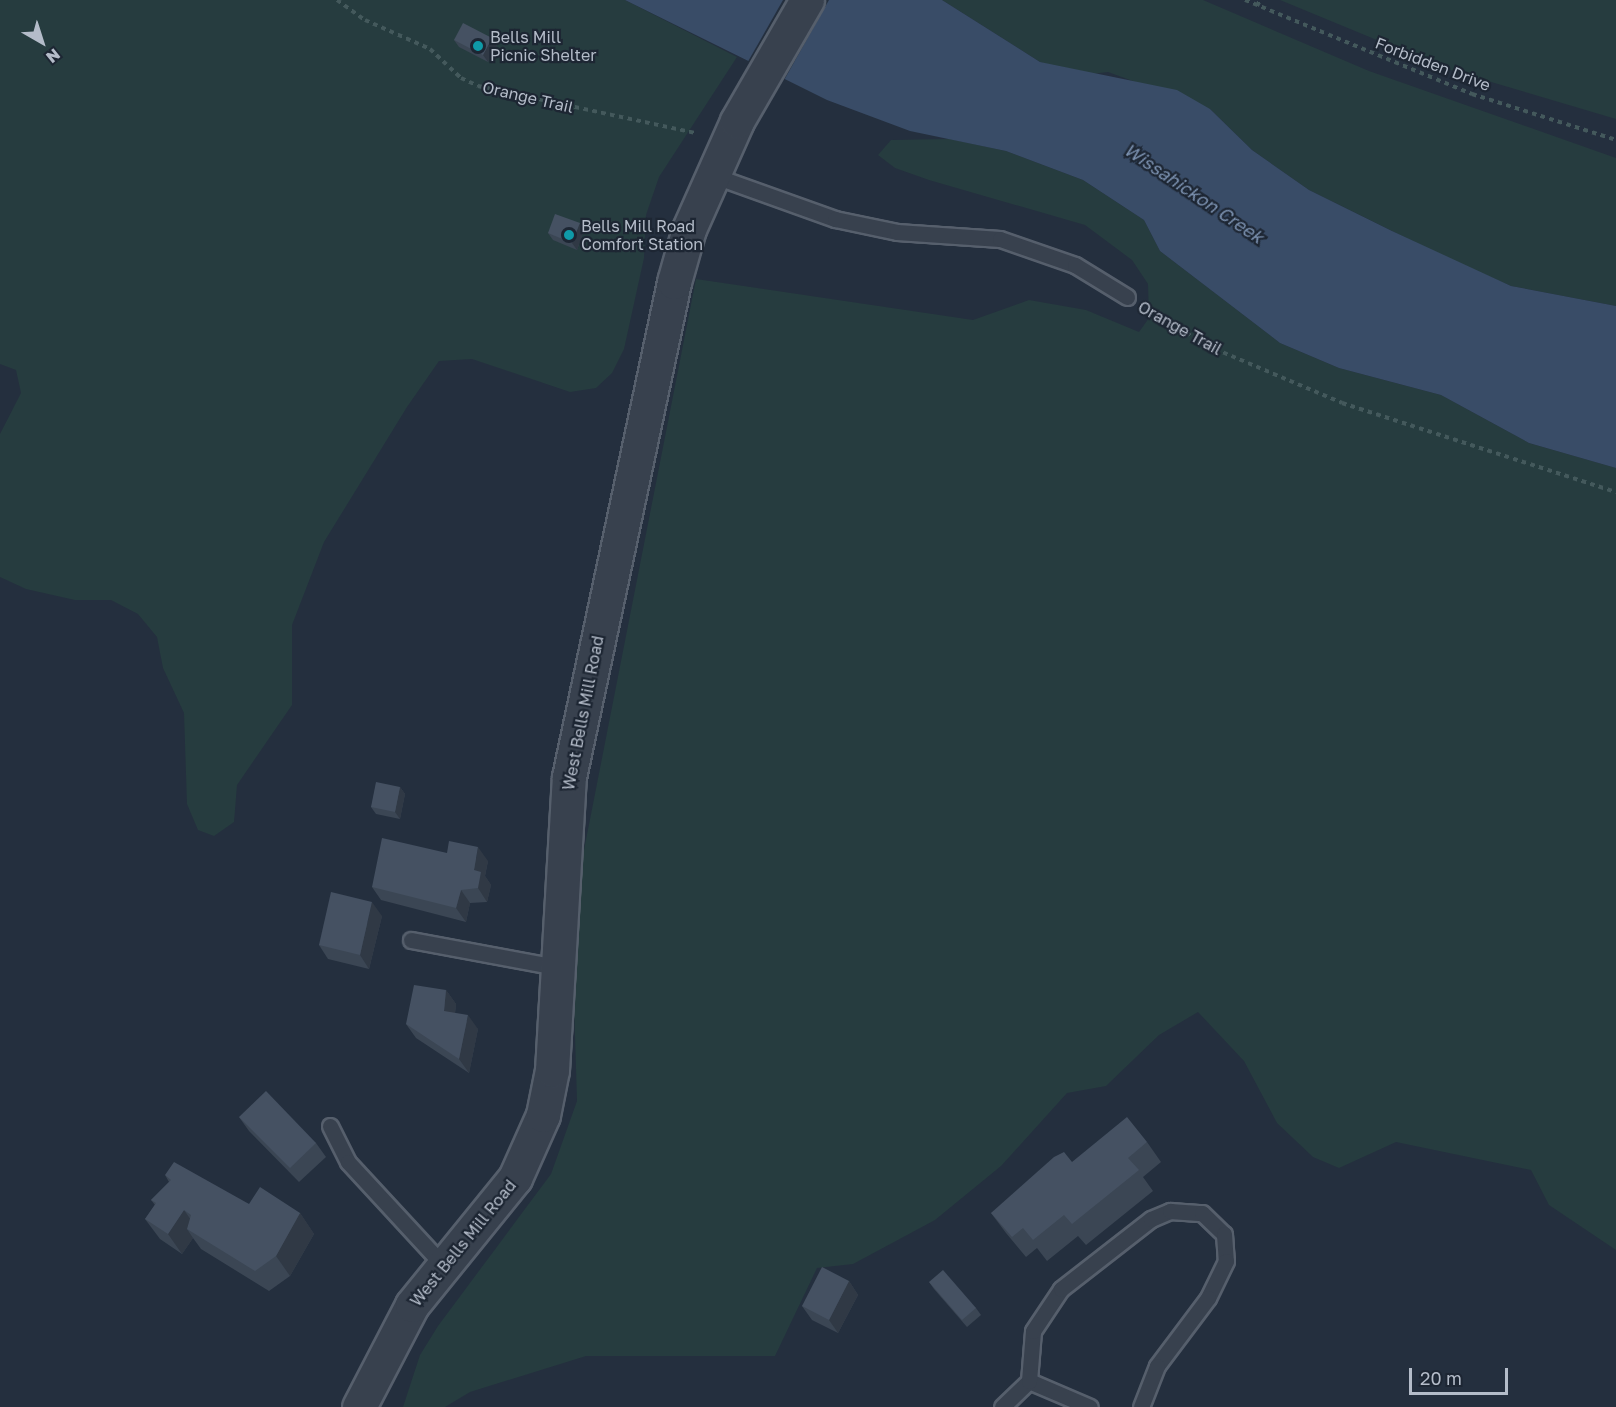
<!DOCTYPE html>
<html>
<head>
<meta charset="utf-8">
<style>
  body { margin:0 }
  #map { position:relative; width:1616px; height:1407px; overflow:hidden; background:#242f3e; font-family:"Golos Text",sans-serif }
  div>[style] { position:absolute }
  .green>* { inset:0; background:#263c3f }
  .water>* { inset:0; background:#394c67 }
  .pier>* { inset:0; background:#242f3e }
  .path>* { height:4px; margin-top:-2px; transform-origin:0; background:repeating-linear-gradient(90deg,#44595c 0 4.5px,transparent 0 9px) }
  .roads { filter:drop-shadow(2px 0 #565f6c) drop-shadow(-2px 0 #565f6c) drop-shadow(0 2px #565f6c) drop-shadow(0 -2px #565f6c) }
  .service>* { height:15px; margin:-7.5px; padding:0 7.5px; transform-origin:7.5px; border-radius:7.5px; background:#38414e }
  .tertiary>* { height:33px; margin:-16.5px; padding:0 16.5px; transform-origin:16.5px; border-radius:16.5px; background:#38414e }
  .wall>* { inset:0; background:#3b4654 }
  .shaded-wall>* { inset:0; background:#303945 }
  .building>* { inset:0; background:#455162 }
  .dots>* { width:16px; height:16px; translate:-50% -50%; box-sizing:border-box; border:3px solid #1d2633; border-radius:50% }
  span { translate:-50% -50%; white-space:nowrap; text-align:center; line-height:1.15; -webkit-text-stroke:4.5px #1d2633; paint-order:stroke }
  .poi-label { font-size:16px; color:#b4bcc9 }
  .left { translate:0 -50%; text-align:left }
  .street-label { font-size:16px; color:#b4bcc9 }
  .water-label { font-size:18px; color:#7c92b1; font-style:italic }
  .north { position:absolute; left:12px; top:12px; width:60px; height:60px; -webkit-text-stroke:4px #1d2633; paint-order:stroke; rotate:141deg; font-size:16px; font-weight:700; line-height:24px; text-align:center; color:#b4bcc9 }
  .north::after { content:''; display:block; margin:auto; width:21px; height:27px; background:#b4bcc9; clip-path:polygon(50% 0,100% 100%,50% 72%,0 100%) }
  .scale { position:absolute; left:1409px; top:1368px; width:99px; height:27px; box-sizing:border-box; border:3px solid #b4bcc9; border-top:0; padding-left:8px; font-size:18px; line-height:21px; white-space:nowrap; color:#b4bcc9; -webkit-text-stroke:4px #1d2633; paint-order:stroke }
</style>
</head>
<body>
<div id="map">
  <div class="green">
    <div style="clip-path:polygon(0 0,625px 0,737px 57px,659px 177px,646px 215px,644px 258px,624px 349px,612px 373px,596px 388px,570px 392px,472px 359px,439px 361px,407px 407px,324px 542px,292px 625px,292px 705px,237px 785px,234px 822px,214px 836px,198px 830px,187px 804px,184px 713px,163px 668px,157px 637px,138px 614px,111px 600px,75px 600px,26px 589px,0 577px,0 434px,21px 393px,16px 370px,0 364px)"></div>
    <div style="clip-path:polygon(942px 0,1203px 0,1369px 71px,1616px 158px,1616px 306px,1511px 286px,1447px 258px,1309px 190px,1252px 150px,1210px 109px,1108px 72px,1084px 75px,1040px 62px)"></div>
    <div style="clip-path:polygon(1280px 0,1616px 0,1616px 119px,1447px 69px)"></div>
    <div style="clip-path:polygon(950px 139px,1006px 151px,1083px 180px,1144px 220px,1160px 251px,1280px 343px,1339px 368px,1441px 395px,1529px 443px,1616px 468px,1616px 1250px,1549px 1205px,1531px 1170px,1396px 1142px,1339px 1168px,1313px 1157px,1277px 1123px,1244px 1061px,1198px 1012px,1159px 1035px,1106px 1086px,1067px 1093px,1001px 1166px,935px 1220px,853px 1264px,817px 1268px,775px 1356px,586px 1356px,470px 1392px,445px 1407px,403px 1407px,420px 1355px,438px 1326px,551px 1174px,577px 1101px,573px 970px,583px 855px,696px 279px,973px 320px,1029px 300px,1086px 310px,1139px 332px,1149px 318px,1148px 284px,1132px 260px,1085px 225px,929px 180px,895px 168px,878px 155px,891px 140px)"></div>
  </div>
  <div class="water">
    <div style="clip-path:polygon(625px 0,942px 0,1040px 62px,1177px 90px,1210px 109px,1252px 150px,1309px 190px,1392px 231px,1511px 286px,1616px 306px,1616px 468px,1529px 443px,1441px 395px,1339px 368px,1280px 343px,1160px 251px,1144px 220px,1083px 180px,1006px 151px,910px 131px,827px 100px)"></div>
  </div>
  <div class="pier">
    <div style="clip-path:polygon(783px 0,829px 0,783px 82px,746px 65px)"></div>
  </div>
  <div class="path">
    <div style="left:337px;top:0;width:34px;rotate:36deg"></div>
    <div style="left:365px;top:20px;width:71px;rotate:24deg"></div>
    <div style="left:430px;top:49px;width:42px;rotate:43.1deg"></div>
    <div style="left:461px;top:78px;width:19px;rotate:25deg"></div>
    <div style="left:478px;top:86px;width:223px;rotate:12.2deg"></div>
    <div style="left:1245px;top:0;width:246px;rotate:22.5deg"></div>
    <div style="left:1472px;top:94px;width:151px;rotate:17.7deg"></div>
    <div style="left:1257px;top:6px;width:7px;rotate:-63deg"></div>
    <div style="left:1147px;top:311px;width:78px;rotate:29.2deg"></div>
    <div style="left:1215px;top:349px;width:138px;rotate:23deg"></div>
    <div style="left:1342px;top:403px;width:288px;rotate:18deg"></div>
  </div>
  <div class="roads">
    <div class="service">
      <div style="left:712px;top:175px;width:131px;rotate:19.7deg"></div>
      <div style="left:835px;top:219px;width:63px;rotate:11.8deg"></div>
      <div style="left:897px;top:232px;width:103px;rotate:3.9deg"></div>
      <div style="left:1000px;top:239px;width:79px;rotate:19.1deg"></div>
      <div style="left:1075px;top:265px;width:61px;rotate:31.6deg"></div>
      <div style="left:411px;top:940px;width:148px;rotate:10.5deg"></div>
      <div style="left:330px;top:1126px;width:40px;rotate:63.4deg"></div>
      <div style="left:348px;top:1162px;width:140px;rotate:47.3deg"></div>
      <div style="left:1029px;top:1381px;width:66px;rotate:23.1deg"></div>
      <div style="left:1002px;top:1407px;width:37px;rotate:-44deg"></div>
      <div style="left:1029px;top:1381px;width:50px;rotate:-85.4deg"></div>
      <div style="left:1033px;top:1331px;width:50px;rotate:-56.3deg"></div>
      <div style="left:1061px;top:1289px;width:114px;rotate:-37.9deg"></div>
      <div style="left:1151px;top:1219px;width:21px;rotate:-23deg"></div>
      <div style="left:1170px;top:1211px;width:32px;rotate:4deg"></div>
      <div style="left:1202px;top:1213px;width:30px;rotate:44deg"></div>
      <div style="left:1224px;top:1234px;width:27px;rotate:86deg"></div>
      <div style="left:1226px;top:1261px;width:41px;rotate:115.9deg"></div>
      <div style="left:1208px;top:1298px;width:85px;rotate:126.9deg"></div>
      <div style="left:1157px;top:1366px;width:44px;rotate:111.3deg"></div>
    </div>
    <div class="tertiary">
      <div style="left:359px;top:1407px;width:115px;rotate:-62.5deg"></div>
      <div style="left:412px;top:1305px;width:164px;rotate:-51deg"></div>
      <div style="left:515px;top:1178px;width:69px;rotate:-66deg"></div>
      <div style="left:543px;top:1115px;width:46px;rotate:-78.7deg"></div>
      <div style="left:552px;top:1070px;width:293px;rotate:-86.7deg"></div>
      <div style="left:569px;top:777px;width:506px;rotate:-78.02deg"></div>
      <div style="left:674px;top:282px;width:55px;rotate:-74.2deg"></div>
      <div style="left:689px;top:229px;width:118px;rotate:-66deg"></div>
      <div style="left:737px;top:121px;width:140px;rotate:-60deg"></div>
    </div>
  </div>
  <div class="wall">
    <div style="clip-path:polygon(454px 40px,497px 45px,488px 62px,459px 47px)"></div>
    <div style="clip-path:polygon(584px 230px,577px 250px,553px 240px,548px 233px)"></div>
    <div style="clip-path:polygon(400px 787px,405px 794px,400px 819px,376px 814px,371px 807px)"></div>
    <div style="clip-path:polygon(447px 853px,488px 861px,485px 876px,491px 885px,487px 902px,470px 903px,466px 922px,381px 900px,372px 887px)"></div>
    <div style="clip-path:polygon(382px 916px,369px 969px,328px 959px,319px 945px)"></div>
    <div style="clip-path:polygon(446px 990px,456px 1004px,455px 1013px,478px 1029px,469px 1073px,416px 1038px,406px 1024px)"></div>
    <div style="clip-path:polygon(239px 1117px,316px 1143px,326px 1157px,299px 1182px,249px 1131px)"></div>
    <div style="clip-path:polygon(1147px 1142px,1161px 1162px,1143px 1177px,1153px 1191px,1086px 1245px,1078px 1236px,1047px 1261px,1037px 1248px,1026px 1257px,1006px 1233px,991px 1213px)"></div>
    <div style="clip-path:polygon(165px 1175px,249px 1204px,300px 1213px,314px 1234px,290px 1276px,269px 1291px,201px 1249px,193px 1238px,182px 1254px,160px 1239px,145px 1219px,155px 1205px,151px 1200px,169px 1182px)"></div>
    <div style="clip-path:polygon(849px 1281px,858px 1295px,838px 1333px,812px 1320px,802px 1306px)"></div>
    <div style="clip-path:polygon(929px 1282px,976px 1308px,981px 1315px,967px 1327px,934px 1289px)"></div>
  </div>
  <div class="shaded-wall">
    <div style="clip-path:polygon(492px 38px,497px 45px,488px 62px,483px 55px)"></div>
    <div style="clip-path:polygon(580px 223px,584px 230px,577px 250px,572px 243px)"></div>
    <div style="clip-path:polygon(400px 787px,405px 794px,400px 819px,395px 812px)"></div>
    <div style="clip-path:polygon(478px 847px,488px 861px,485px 876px,491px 885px,487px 902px,478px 888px,474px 870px)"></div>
    <div style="clip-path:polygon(461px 890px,470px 903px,466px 922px,456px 908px)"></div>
    <div style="clip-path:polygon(372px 902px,382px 916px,369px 969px,360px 955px)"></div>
    <div style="clip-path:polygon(446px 990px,456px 1004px,454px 1024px,444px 1011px)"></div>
    <div style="clip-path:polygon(468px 1015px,478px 1029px,469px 1073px,459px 1059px)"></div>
    <div style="clip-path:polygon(184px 1210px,198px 1230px,187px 1229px,193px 1238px,182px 1254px,168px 1234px)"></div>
    <div style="clip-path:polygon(300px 1213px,314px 1234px,290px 1276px,276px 1256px)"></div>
    <div style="clip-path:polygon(849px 1281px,858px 1295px,838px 1333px,829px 1320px)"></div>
  </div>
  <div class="building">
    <div style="clip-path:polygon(463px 23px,492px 38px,483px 55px,454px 40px)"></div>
    <div style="clip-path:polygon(555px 214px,580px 223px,572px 243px,548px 233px)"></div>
    <div style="clip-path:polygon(376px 782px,400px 787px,395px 812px,371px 807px)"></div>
    <div style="clip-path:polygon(382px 838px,447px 853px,449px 841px,478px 847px,474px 870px,481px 872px,478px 888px,461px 890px,456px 908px,372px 887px)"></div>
    <div style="clip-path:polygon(331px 892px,372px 902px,360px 955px,319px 945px)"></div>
    <div style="clip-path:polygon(414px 985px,446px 990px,444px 1011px,468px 1015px,459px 1059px,406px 1024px)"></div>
    <div style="clip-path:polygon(266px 1091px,316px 1143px,290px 1168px,239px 1117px)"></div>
    <div style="clip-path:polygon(1127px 1117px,1147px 1142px,1128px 1158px,1139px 1170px,1072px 1224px,1064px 1215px,1033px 1240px,1023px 1228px,1012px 1237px,991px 1213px,1054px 1157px,1064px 1152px,1072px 1162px)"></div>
    <div style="clip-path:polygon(174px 1162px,249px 1204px,260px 1187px,300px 1213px,276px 1256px,255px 1271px,187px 1229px,191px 1215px,184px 1210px,168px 1234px,145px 1219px,156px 1203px,151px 1200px,171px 1180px,165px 1175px)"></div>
    <div style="clip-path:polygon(822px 1267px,849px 1281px,829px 1320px,802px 1306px)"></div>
    <div style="clip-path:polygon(943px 1270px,976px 1308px,962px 1320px,929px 1282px)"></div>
  </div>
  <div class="dots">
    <div style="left:478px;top:46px;background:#0f9aa8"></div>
    <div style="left:569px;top:235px;background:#0f9aa8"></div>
  </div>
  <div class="poi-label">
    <span class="left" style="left:490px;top:46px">Bells Mill<br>Picnic Shelter</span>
    <span class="left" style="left:581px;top:235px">Bells Mill Road<br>Comfort Station</span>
  </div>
  <div class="street-label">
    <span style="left:1433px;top:64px;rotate:21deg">Forbidden Drive</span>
    <span style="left:528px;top:97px;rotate:13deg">Orange Trail</span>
    <span style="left:1180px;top:328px;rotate:29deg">Orange Trail</span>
    <span style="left:583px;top:713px;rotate:-79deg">West Bells Mill Road</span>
    <span style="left:463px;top:1243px;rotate:-51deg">West Bells Mill Road</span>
  </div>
  <div class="water-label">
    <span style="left:1194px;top:193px;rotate:34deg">Wissahickon Creek</span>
  </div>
  <div class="north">N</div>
  <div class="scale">20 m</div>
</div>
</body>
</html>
